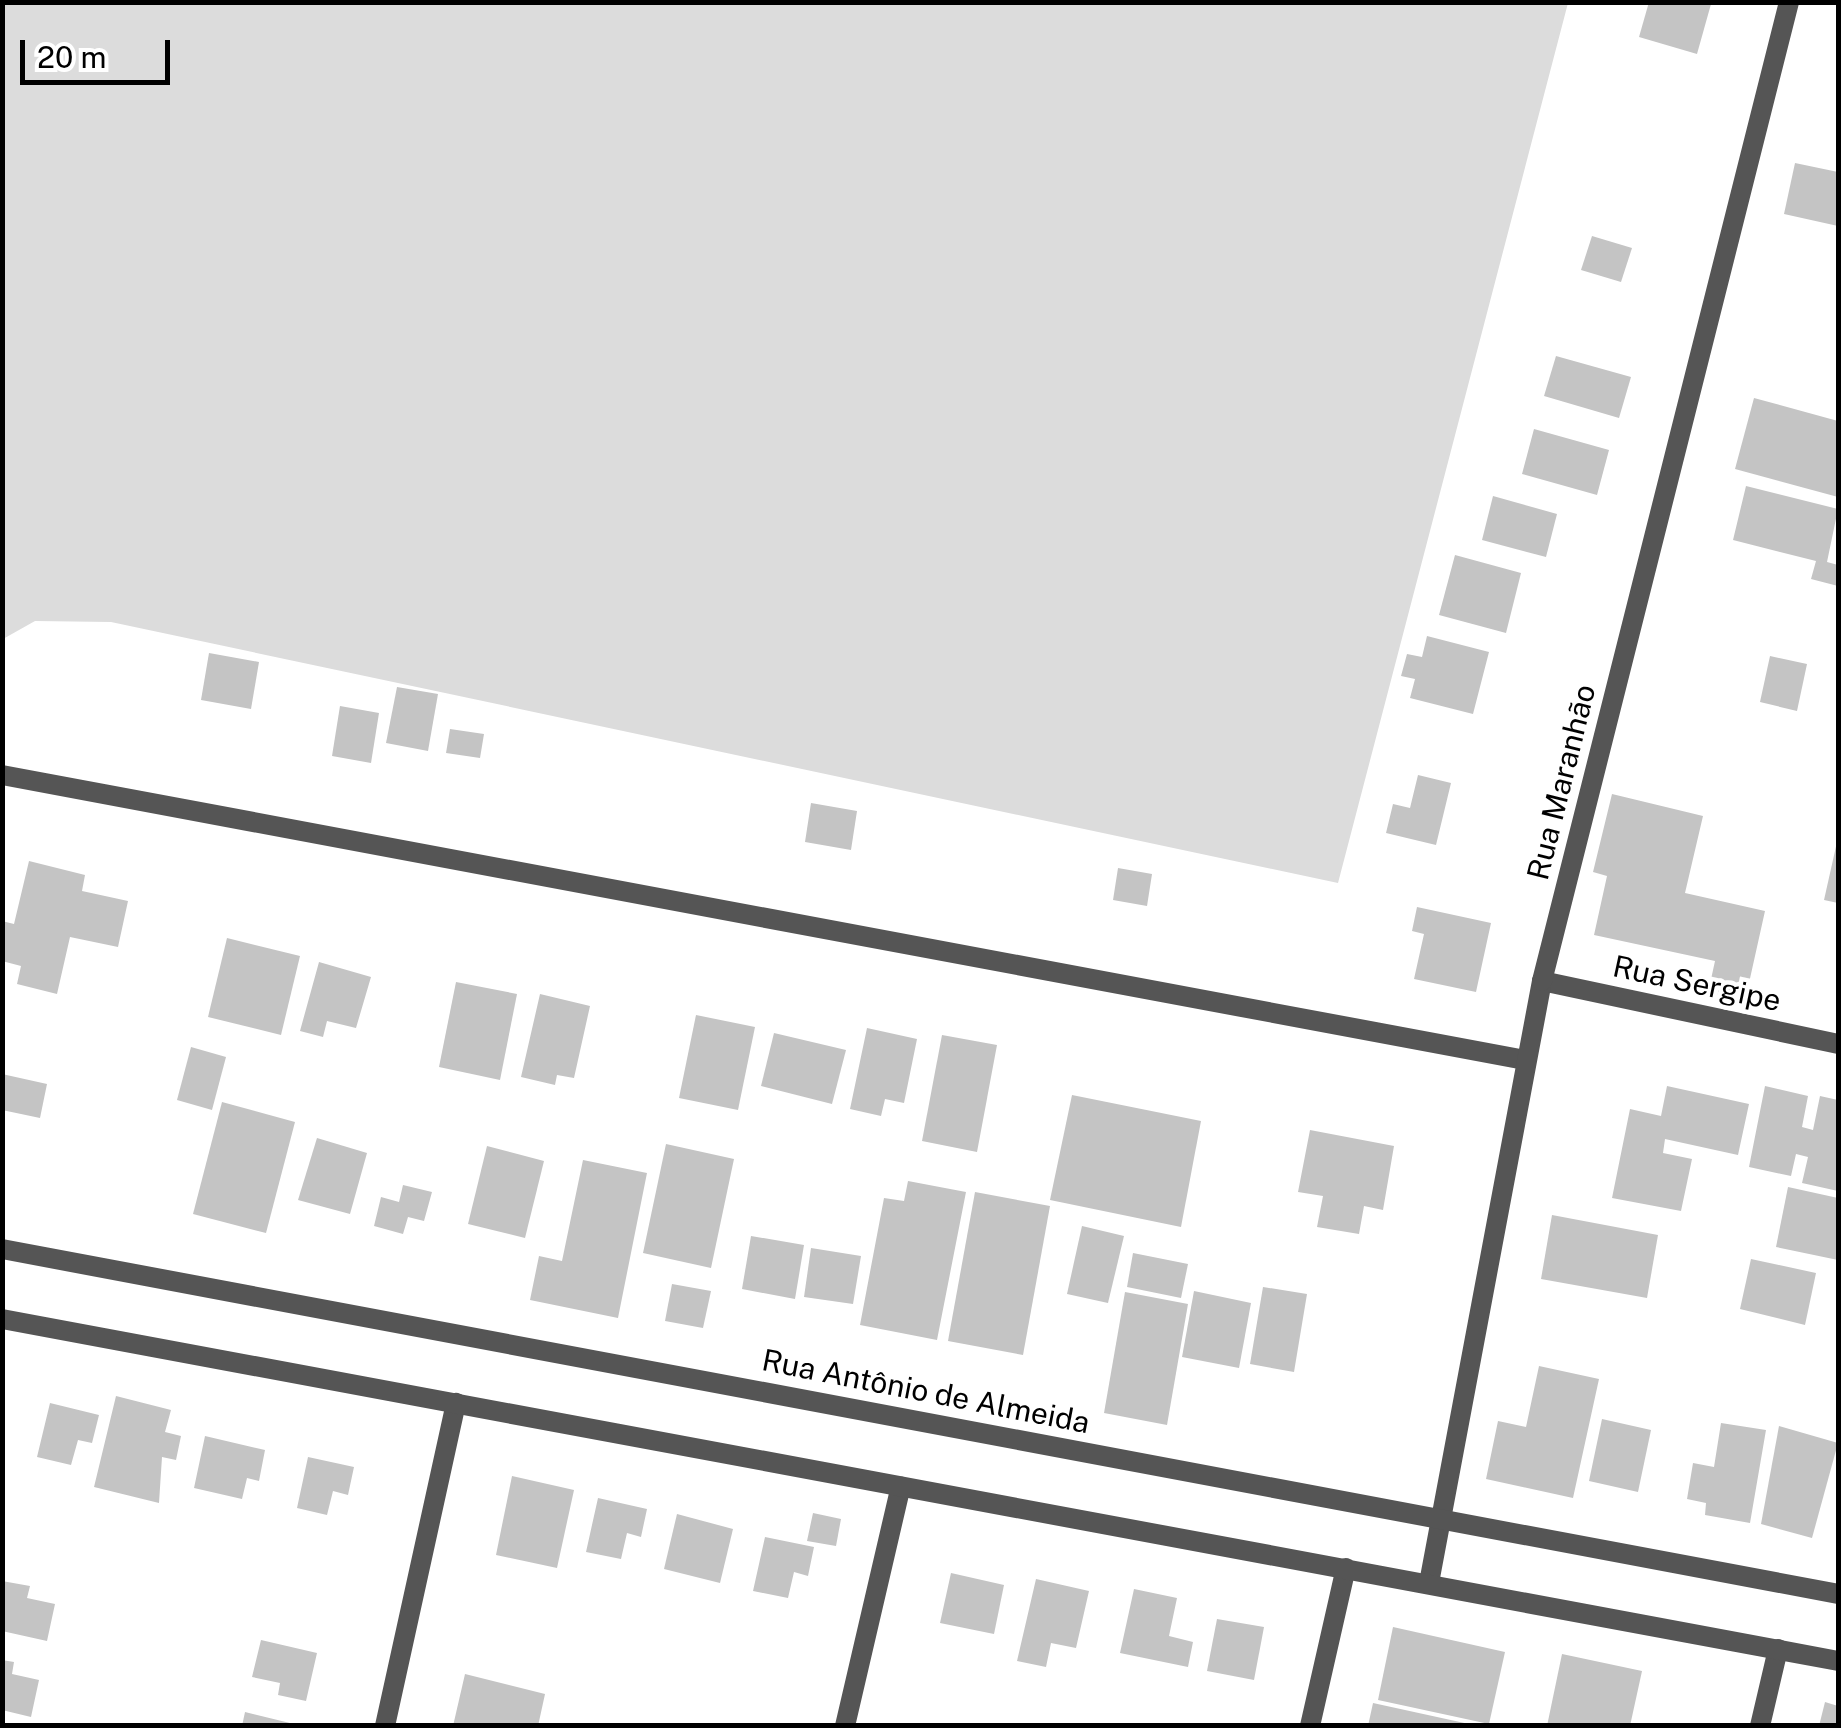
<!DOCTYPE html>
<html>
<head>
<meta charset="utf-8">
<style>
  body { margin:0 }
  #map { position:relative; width:1841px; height:1728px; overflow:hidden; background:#fff; font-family:"Public Sans",sans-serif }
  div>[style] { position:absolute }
  .green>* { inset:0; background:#dcdcdc }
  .building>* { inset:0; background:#c4c4c4 }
  .minor>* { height:20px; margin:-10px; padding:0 10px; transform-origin:10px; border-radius:10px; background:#555 }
  .tertiary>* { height:20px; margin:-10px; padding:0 10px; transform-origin:10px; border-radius:10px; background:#555 }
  span { translate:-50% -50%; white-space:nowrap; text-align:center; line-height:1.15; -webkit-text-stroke:9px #fff; paint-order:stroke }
  .street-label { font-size:30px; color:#000 }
  .frame { position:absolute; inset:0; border:5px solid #000; pointer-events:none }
  .scale { position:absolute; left:20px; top:40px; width:150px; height:45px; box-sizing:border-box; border:5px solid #000; border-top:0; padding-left:12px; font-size:30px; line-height:35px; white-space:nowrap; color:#000; -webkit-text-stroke:8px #fff; paint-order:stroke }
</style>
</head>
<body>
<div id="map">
  <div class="green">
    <div style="clip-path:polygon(3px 2px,1568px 3px,1338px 883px,111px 622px,35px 621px,3px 639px)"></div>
  </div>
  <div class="building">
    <div style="clip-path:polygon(1649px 2px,1711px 4px,1697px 54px,1639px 37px)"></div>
    <div style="clip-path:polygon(1795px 163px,1838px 172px,1838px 226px,1784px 214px)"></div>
    <div style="clip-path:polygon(1592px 236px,1632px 248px,1621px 282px,1581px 270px)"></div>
    <div style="clip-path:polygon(1556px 356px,1631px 377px,1619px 418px,1544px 396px)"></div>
    <div style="clip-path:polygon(1754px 398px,1838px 421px,1838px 497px,1735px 469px)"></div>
    <div style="clip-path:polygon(1534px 429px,1609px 450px,1597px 495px,1522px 474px)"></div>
    <div style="clip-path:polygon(1746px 486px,1838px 509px,1827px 562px,1838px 565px,1838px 586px,1811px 579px,1816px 561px,1733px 540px)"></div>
    <div style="clip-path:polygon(1493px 496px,1557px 514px,1546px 557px,1482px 540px)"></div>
    <div style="clip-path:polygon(1455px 555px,1521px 573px,1506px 633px,1439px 615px)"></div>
    <div style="clip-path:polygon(1427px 636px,1489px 652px,1473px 714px,1410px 698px,1415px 679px,1401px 676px,1407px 654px,1422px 657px)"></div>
    <div style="clip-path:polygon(209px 653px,259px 662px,251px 709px,201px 700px)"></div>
    <div style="clip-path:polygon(1770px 656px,1807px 664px,1797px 711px,1760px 702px)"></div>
    <div style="clip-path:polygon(397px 687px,438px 694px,428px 751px,386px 743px)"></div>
    <div style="clip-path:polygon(340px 706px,379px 713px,371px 763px,332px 756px)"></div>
    <div style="clip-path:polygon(450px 729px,484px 734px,480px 758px,446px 753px)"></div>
    <div style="clip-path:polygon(1418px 775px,1451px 783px,1436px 845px,1386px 833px,1393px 804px,1410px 808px)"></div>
    <div style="clip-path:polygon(1612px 794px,1703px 816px,1685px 893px,1765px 911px,1745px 1001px,1708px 993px,1715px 961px,1594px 935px,1607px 876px,1593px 872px)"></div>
    <div style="clip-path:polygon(811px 803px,857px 811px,851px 850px,805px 842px)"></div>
    <div style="clip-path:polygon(1837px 842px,1838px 842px,1838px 903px,1824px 900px)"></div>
    <div style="clip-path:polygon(29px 861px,85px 875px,82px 891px,128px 901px,118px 947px,70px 937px,57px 994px,17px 984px,21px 966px,2px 961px,2px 921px,14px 924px)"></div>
    <div style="clip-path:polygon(1118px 868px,1152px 874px,1147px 906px,1113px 900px)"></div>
    <div style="clip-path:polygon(1417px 907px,1491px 923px,1476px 992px,1414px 979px,1424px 934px,1412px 931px)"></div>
    <div style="clip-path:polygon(227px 938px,300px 956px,281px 1035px,208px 1017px)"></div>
    <div style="clip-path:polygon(319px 962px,371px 977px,356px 1028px,327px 1021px,323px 1037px,300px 1031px)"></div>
    <div style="clip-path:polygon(456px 982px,517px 994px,500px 1080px,439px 1067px)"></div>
    <div style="clip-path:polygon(540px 994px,590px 1006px,574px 1078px,557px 1075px,555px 1085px,521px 1077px)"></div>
    <div style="clip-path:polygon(696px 1015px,755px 1027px,738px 1110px,679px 1098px)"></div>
    <div style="clip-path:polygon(867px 1028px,917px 1039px,904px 1103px,885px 1099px,881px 1116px,850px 1109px)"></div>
    <div style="clip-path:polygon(774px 1033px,846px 1050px,832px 1104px,761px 1086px)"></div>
    <div style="clip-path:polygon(942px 1035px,997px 1045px,977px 1152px,922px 1141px)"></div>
    <div style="clip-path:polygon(191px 1047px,226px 1057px,212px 1110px,177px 1100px)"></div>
    <div style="clip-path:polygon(2px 1074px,47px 1084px,40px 1118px,2px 1110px)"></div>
    <div style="clip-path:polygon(1667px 1086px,1749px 1104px,1738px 1155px,1665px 1139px,1663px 1153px,1692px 1159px,1681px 1211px,1612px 1198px,1630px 1109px,1661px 1116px)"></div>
    <div style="clip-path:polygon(1765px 1086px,1808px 1096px,1802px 1127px,1813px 1130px,1820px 1096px,1838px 1100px,1838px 1191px,1802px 1183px,1808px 1157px,1796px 1154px,1791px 1176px,1749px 1167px)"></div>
    <div style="clip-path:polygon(1072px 1095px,1201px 1121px,1181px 1227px,1050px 1200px)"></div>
    <div style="clip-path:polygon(222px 1102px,295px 1122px,266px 1233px,193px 1214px)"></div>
    <div style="clip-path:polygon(1310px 1130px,1394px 1146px,1383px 1210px,1364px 1206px,1359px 1234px,1317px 1227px,1323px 1196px,1298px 1192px)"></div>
    <div style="clip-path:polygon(317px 1138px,367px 1153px,350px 1214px,298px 1200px)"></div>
    <div style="clip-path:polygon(666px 1144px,734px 1159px,711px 1268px,643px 1253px)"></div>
    <div style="clip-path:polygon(487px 1146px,544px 1161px,525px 1238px,468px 1224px)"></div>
    <div style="clip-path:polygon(583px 1160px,647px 1173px,618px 1318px,530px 1300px,539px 1256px,562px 1261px)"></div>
    <div style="clip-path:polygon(908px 1181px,966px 1192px,937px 1340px,860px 1325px,884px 1198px,904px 1201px)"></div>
    <div style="clip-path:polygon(403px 1185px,432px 1192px,424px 1221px,408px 1217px,403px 1234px,374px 1226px,381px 1197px,399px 1202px)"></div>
    <div style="clip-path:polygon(1788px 1187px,1838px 1198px,1838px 1260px,1776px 1247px)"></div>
    <div style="clip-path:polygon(975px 1192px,1050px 1206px,1023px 1355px,948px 1341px)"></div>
    <div style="clip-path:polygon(1552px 1215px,1658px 1235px,1647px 1298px,1541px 1279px)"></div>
    <div style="clip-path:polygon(1082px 1226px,1124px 1236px,1108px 1303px,1067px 1294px)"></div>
    <div style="clip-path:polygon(751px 1236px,804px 1245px,795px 1299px,742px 1289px)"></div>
    <div style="clip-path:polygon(811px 1248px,861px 1256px,853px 1304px,804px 1297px)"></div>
    <div style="clip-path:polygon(1133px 1253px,1188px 1264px,1181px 1298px,1127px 1287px)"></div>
    <div style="clip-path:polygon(1751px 1259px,1816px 1273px,1805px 1325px,1740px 1309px)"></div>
    <div style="clip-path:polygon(672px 1284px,711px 1291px,703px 1328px,665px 1321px)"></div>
    <div style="clip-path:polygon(1263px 1287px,1307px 1294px,1294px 1372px,1250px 1364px)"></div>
    <div style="clip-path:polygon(1194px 1291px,1251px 1303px,1239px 1368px,1182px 1357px)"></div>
    <div style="clip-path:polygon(1125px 1292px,1188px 1304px,1167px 1425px,1104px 1413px)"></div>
    <div style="clip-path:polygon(1539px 1366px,1599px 1379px,1573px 1498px,1486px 1479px,1498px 1421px,1526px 1427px)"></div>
    <div style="clip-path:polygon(116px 1396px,171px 1410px,165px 1432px,181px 1436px,176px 1460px,162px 1457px,159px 1503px,94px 1487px)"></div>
    <div style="clip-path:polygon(50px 1403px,99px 1415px,92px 1443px,78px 1440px,71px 1465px,37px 1457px)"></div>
    <div style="clip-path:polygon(1602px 1419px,1651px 1430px,1638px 1492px,1589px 1481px)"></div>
    <div style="clip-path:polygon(1721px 1423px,1766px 1430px,1750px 1523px,1705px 1515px,1706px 1503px,1687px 1499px,1693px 1463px,1714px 1467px)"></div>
    <div style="clip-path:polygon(1779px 1426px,1838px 1443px,1812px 1538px,1761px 1524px)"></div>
    <div style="clip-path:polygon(205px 1436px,265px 1450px,259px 1481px,247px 1478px,242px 1499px,194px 1488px)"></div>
    <div style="clip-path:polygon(308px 1457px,354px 1467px,348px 1495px,333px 1491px,327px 1515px,297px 1508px)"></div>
    <div style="clip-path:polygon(512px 1476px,574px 1490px,557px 1568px,496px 1555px)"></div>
    <div style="clip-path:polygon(598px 1498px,647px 1509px,641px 1537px,627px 1533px,621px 1559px,586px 1552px)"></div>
    <div style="clip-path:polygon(813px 1513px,841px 1519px,836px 1546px,807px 1541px)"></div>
    <div style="clip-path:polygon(677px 1514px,733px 1529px,720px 1583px,664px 1569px)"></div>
    <div style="clip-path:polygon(765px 1537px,814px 1547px,808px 1576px,794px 1572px,788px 1598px,753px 1591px)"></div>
    <div style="clip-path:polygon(951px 1573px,1004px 1585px,994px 1634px,940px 1623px)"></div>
    <div style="clip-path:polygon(1036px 1579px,1089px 1591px,1076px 1648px,1051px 1643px,1046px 1667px,1017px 1661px)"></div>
    <div style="clip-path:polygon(2px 1581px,30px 1586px,27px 1598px,55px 1604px,47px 1641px,2px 1631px)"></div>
    <div style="clip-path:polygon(1134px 1589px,1177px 1598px,1169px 1636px,1193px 1642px,1188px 1667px,1120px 1653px)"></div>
    <div style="clip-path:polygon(1217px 1619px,1264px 1627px,1254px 1680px,1207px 1671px)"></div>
    <div style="clip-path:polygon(1393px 1627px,1505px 1652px,1489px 1724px,1378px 1700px)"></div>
    <div style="clip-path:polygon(261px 1640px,317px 1653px,306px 1701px,278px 1695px,280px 1683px,252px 1677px)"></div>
    <div style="clip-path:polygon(1562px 1654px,1642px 1671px,1630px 1726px,1547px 1726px)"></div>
    <div style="clip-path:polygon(2px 1660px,14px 1662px,12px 1674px,39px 1680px,31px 1717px,2px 1710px)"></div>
    <div style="clip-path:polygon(465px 1674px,545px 1694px,538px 1726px,453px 1726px)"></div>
    <div style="clip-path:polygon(1825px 1702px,1838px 1706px,1838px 1726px,1819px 1726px)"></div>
    <div style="clip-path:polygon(1373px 1703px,1469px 1724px,1469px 1726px,1368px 1726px)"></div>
    <div style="clip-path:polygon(245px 1712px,294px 1724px,294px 1726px,242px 1726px)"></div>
  </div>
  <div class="minor">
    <div style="left:2px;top:775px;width:1549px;rotate:10.6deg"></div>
    <div style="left:1542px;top:981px;width:303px;rotate:12deg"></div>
    <div style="left:1429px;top:1583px;width:613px;rotate:-79.37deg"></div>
    <div style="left:1542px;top:981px;width:1010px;rotate:-75.84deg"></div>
    <div style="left:385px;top:1726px;width:331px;rotate:-77.6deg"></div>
    <div style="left:845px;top:1726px;width:246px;rotate:-76.9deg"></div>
    <div style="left:1310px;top:1726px;width:162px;rotate:-77.2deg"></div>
    <div style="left:1760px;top:1726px;width:79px;rotate:-76.8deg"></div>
  </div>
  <div class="tertiary">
    <div style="left:2px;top:1249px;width:1868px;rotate:10.64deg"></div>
    <div style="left:2px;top:1319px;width:1868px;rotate:10.55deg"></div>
  </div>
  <div class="street-label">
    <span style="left:1561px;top:782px;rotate:-76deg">Rua Maranhão</span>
    <span style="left:1697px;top:983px;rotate:12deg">Rua Sergipe</span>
    <span style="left:926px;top:1391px;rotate:11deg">Rua Antônio de Almeida</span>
  </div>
  <div class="frame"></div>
  <div class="scale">20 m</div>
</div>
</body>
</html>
